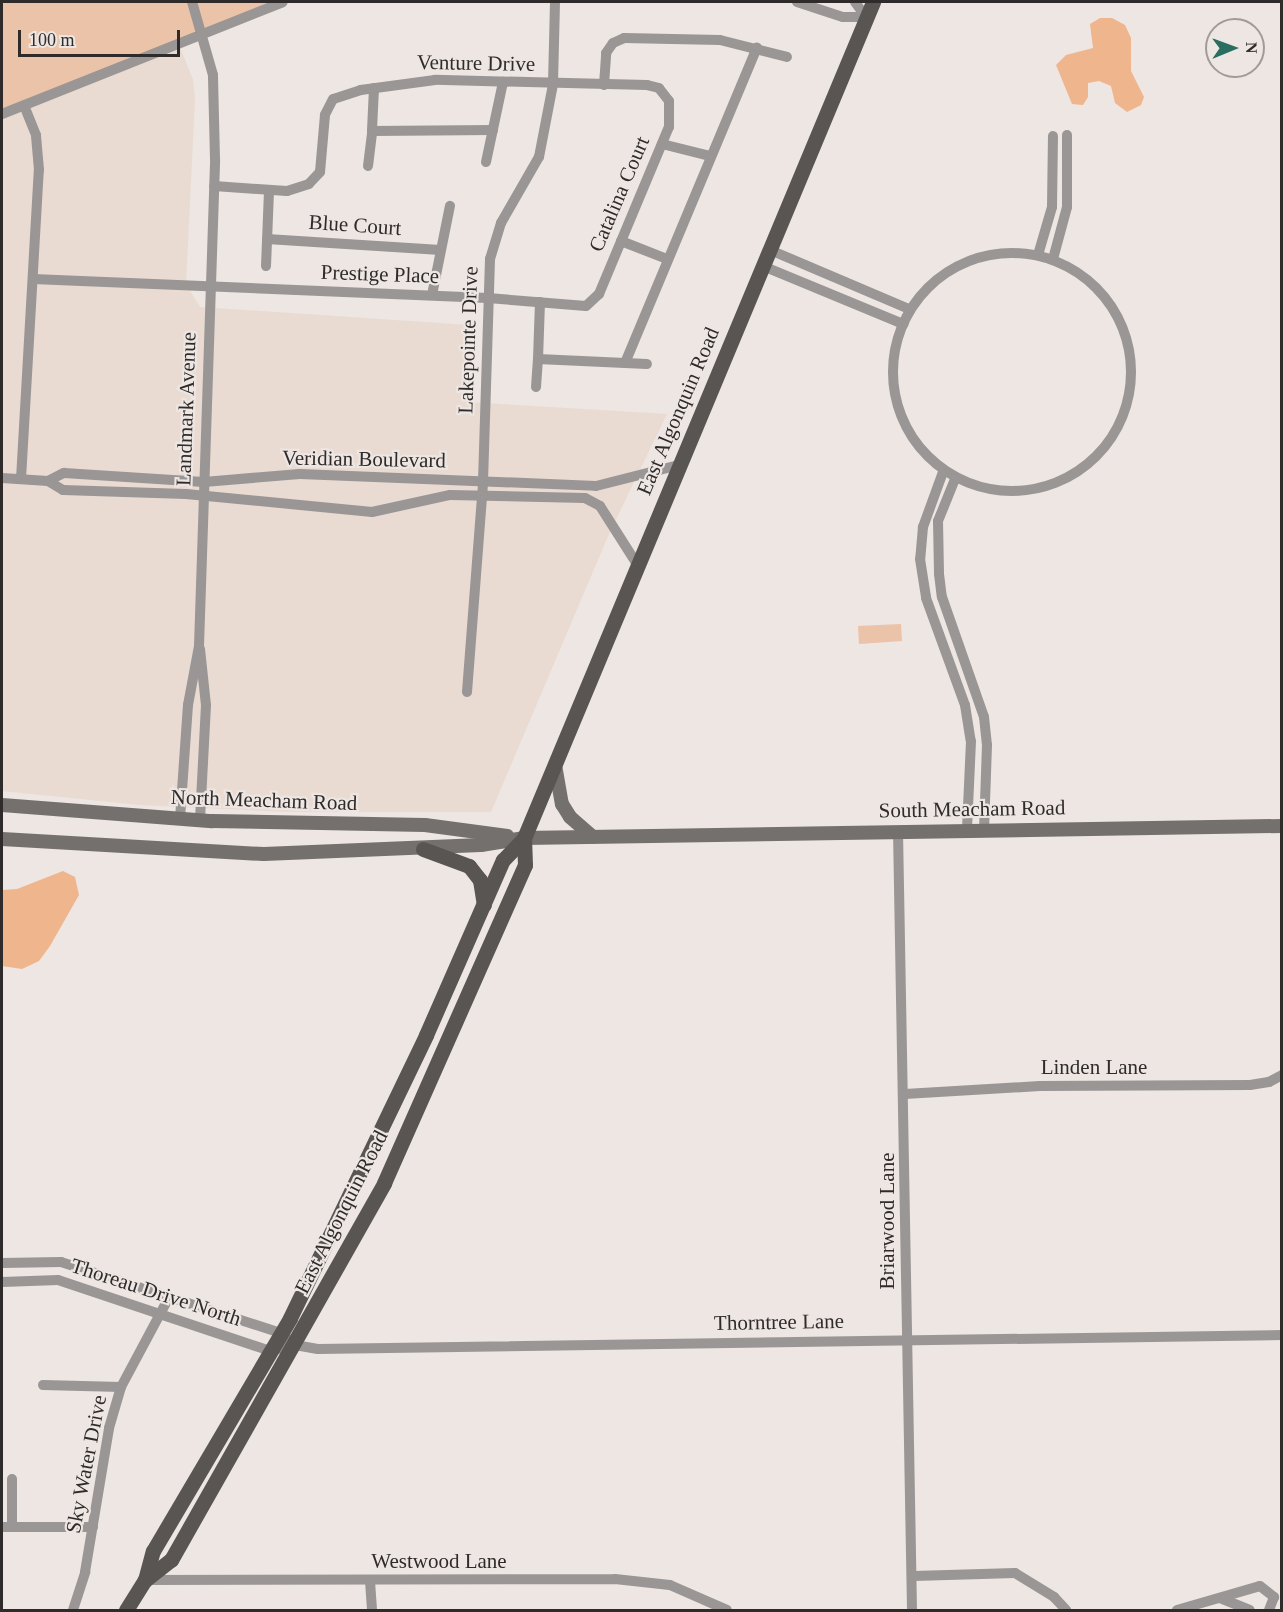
<!DOCTYPE html>
<html>
<head>
<meta charset="utf-8">
<style>
  body { margin:0 }
  #map { position:relative; width:1283px; height:1612px; overflow:hidden; background:#ede6e2; font-family:"Times New Roman",serif }
  div>[style] { position:absolute }
  .built>* { inset:0; background:#e9dbd2 }
  .green>* { inset:0; background:#eac3a8 }
  .water>* { inset:0; background:#efb58d }
  .minor>* { height:10px; margin:-5px; padding:0 5px; transform-origin:5px; border-radius:5px; background:#999695 }
  .minor>.ring { margin:-5px; padding:0; box-sizing:content-box; background:none; border:10px solid #999695; border-radius:50% }
  .secondary>* { height:14px; margin:-7px; padding:0 7px; transform-origin:7px; border-radius:7px; background:#74706d }
  .primary>* { height:15px; margin:-7.5px; padding:0 7.5px; transform-origin:7.5px; border-radius:7.5px; background:#595552 }
  span { translate:-50% -50%; white-space:nowrap; text-align:center; line-height:1.15; -webkit-text-stroke:4.5px #ede6e2; paint-order:stroke }
  .street-label { font-size:21px; color:#2e2b2a }
  .frame { position:absolute; inset:0; border:3px solid #2e2b2a; pointer-events:none }
  .north { position:absolute; left:1205px; top:18px; width:60px; height:60px; box-sizing:border-box; background:#ede6e2; border:2px solid #a19b98; border-radius:50%; rotate:89deg; font-size:16px; font-weight:700; line-height:24px; text-align:center; color:#2e2b2a }
  .north::after { content:''; display:block; margin:auto; width:21px; height:27px; background:#296e61; clip-path:polygon(50% 0,100% 100%,50% 72%,0 100%) }
  .scale { position:absolute; left:18px; top:30px; width:162px; height:27px; box-sizing:border-box; border:3px solid #2e2b2a; border-top:0; padding-left:8px; font-size:18px; line-height:21px; white-space:nowrap; color:#2e2b2a; -webkit-text-stroke:4px #ede6e2; paint-order:stroke }
</style>
</head>
<body>
<div id="map">
  <div class="built">
    <div style="clip-path:polygon(2px 2px,178px 42px,193px 80px,195px 99px,186px 284px,200px 307px,469px 325px,468px 402px,667px 414px,609px 534px,491px 812px,286px 812px,139px 805px,2px 791px)"></div>
  </div>
  <div class="green">
    <div style="clip-path:polygon(2px 2px,283px 2px,2px 114px)"></div>
    <div style="clip-path:polygon(901px 624px,902px 641px,859px 644px,858px 626px)"></div>
  </div>
  <div class="water">
    <div style="clip-path:polygon(1100px 18px,1112px 18px,1125px 25px,1131px 38px,1131px 71px,1144px 97px,1141px 105px,1127px 112px,1115px 103px,1111px 86px,1099px 81px,1088px 83px,1088px 97px,1083px 105px,1072px 104px,1056px 65px,1066px 55px,1093px 48px,1090px 24px)"></div>
    <div style="clip-path:polygon(63px 871px,75px 877px,79px 895px,50px 946px,39px 961px,22px 969px,2px 966px,2px 890px,17px 889px)"></div>
  </div>
  <div class="minor">
    <div style="left:797px;top:2px;width:48px;rotate:18.1deg"></div>
    <div style="left:843px;top:17px;width:23px"></div>
    <div style="left:855px;top:2px;width:19px;rotate:54deg"></div>
    <div style="left:604px;top:85px;width:32px;rotate:-86deg"></div>
    <div style="left:606px;top:53px;width:12px;rotate:-55deg"></div>
    <div style="left:613px;top:43px;width:12px;rotate:-24deg"></div>
    <div style="left:624px;top:38px;width:96px;rotate:1.2deg"></div>
    <div style="left:720px;top:40px;width:69px;rotate:14.2deg"></div>
    <div style="left:374px;top:88px;width:43px;rotate:92.7deg"></div>
    <div style="left:372px;top:131px;width:121px;rotate:-0.5deg"></div>
    <div style="left:2px;top:114px;width:302px;rotate:-21.7deg"></div>
    <div style="left:662px;top:144px;width:49px;rotate:14deg"></div>
    <div style="left:486px;top:162px;width:82px;rotate:-78deg"></div>
    <div style="left:368px;top:166px;width:35px;rotate:-83deg"></div>
    <div style="left:267px;top:239px;width:174px;rotate:3.6deg"></div>
    <div style="left:621px;top:241px;width:49px;rotate:21.4deg"></div>
    <div style="left:770px;top:250px;width:151px;rotate:23deg"></div>
    <div class="ring" style="left:893px;top:253px;width:228px;height:228px"></div>
    <div style="left:1038px;top:255px;width:50px;rotate:-73.7deg"></div>
    <div style="left:1052px;top:207px;width:71px;rotate:-89.2deg"></div>
    <div style="left:1053px;top:259px;width:54px;rotate:-74.9deg"></div>
    <div style="left:1067px;top:207px;width:72px;rotate:-90deg"></div>
    <div style="left:266px;top:266px;width:76px;rotate:-87.7deg"></div>
    <div style="left:763px;top:266px;width:152px;rotate:22.5deg"></div>
    <div style="left:33px;top:279px;width:455px;rotate:2.4deg"></div>
    <div style="left:488px;top:298px;width:98px;rotate:4.7deg"></div>
    <div style="left:586px;top:306px;width:18px;rotate:-43deg"></div>
    <div style="left:599px;top:294px;width:181px;rotate:-67.3deg"></div>
    <div style="left:669px;top:127px;width:26px;rotate:-90deg"></div>
    <div style="left:669px;top:101px;width:16px;rotate:-128deg"></div>
    <div style="left:659px;top:88px;width:12px;rotate:-166deg"></div>
    <div style="left:647px;top:85px;width:212px;rotate:-178.6deg"></div>
    <div style="left:435px;top:80px;width:75px;rotate:172.3deg"></div>
    <div style="left:361px;top:90px;width:29px;rotate:162deg"></div>
    <div style="left:333px;top:99px;width:18px;rotate:117deg"></div>
    <div style="left:325px;top:115px;width:57px;rotate:95deg"></div>
    <div style="left:320px;top:172px;width:16px;rotate:133deg"></div>
    <div style="left:309px;top:184px;width:23px;rotate:162deg"></div>
    <div style="left:287px;top:191px;width:73px;rotate:-176.1deg"></div>
    <div style="left:432px;top:295px;width:91px;rotate:-78.6deg"></div>
    <div style="left:540px;top:302px;width:57px;rotate:92deg"></div>
    <div style="left:538px;top:359px;width:109px;rotate:2.6deg"></div>
    <div style="left:625px;top:363px;width:342px;rotate:-67.3deg"></div>
    <div style="left:536px;top:387px;width:28px;rotate:-86deg"></div>
    <div style="left:943px;top:472px;width:59px;rotate:110deg"></div>
    <div style="left:923px;top:527px;width:32px;rotate:95deg"></div>
    <div style="left:920px;top:559px;width:39px;rotate:81deg"></div>
    <div style="left:926px;top:598px;width:114px;rotate:70deg"></div>
    <div style="left:965px;top:705px;width:36px;rotate:81deg"></div>
    <div style="left:971px;top:741px;width:88px;rotate:92.6deg"></div>
    <div style="left:2px;top:478px;width:46px;rotate:3.7deg"></div>
    <div style="left:48px;top:481px;width:17px;rotate:31deg"></div>
    <div style="left:63px;top:490px;width:123px;rotate:1.9deg"></div>
    <div style="left:186px;top:494px;width:187px;rotate:5.5deg"></div>
    <div style="left:372px;top:512px;width:80px;rotate:-12.3deg"></div>
    <div style="left:450px;top:495px;width:135px;rotate:1.3deg"></div>
    <div style="left:585px;top:498px;width:17px;rotate:28deg"></div>
    <div style="left:600px;top:506px;width:69px;rotate:57.5deg"></div>
    <div style="left:21px;top:479px;width:310px;rotate:-86.7deg"></div>
    <div style="left:39px;top:170px;width:35px;rotate:-95deg"></div>
    <div style="left:36px;top:135px;width:32px;rotate:-112deg"></div>
    <div style="left:955px;top:479px;width:45px;rotate:112deg"></div>
    <div style="left:938px;top:521px;width:53px;rotate:88.9deg"></div>
    <div style="left:939px;top:574px;width:23px;rotate:83deg"></div>
    <div style="left:942px;top:597px;width:127px;rotate:70.7deg"></div>
    <div style="left:984px;top:717px;width:28px;rotate:84deg"></div>
    <div style="left:987px;top:745px;width:84px;rotate:92deg"></div>
    <div style="left:48px;top:481px;width:18px;rotate:-27deg"></div>
    <div style="left:64px;top:473px;width:140px;rotate:3.7deg"></div>
    <div style="left:204px;top:482px;width:96px;rotate:-4.8deg"></div>
    <div style="left:300px;top:474px;width:296px;rotate:2.3deg"></div>
    <div style="left:596px;top:486px;width:86px;rotate:-14.2deg"></div>
    <div style="left:200px;top:649px;width:56px;rotate:83.9deg"></div>
    <div style="left:206px;top:705px;width:115px;rotate:93deg"></div>
    <div style="left:467px;top:692px;width:211px;rotate:-85.6deg"></div>
    <div style="left:483px;top:482px;width:223px;rotate:-88.2deg"></div>
    <div style="left:490px;top:259px;width:38px;rotate:-73deg"></div>
    <div style="left:501px;top:223px;width:76px;rotate:-60.1deg"></div>
    <div style="left:539px;top:157px;width:74px;rotate:-79.1deg"></div>
    <div style="left:553px;top:84px;width:82px;rotate:-88.6deg"></div>
    <div style="left:180px;top:819px;width:114px;rotate:-86deg"></div>
    <div style="left:188px;top:705px;width:60px;rotate:-79.4deg"></div>
    <div style="left:199px;top:646px;width:487px;rotate:-88.1deg"></div>
    <div style="left:215px;top:159px;width:84px;rotate:-91.4deg"></div>
    <div style="left:213px;top:75px;width:76px;rotate:-106deg"></div>
    <div style="left:898px;top:831px;width:779px;rotate:88.97deg"></div>
    <div style="left:905px;top:1094px;width:135px;rotate:-3.4deg"></div>
    <div style="left:1040px;top:1086px;width:210px;rotate:-0.3deg"></div>
    <div style="left:1250px;top:1085px;width:19px;rotate:-9deg"></div>
    <div style="left:1269px;top:1082px;width:15px;rotate:-28deg"></div>
    <div style="left:2px;top:1263px;width:59px;rotate:-1deg"></div>
    <div style="left:61px;top:1262px;width:231px;rotate:17.9deg"></div>
    <div style="left:281px;top:1333px;width:18px;rotate:41deg"></div>
    <div style="left:295px;top:1345px;width:23px;rotate:10deg"></div>
    <div style="left:318px;top:1349px;width:964px;rotate:-0.83deg"></div>
    <div style="left:2px;top:1282px;width:56px;rotate:-2deg"></div>
    <div style="left:58px;top:1280px;width:224px;rotate:18.5deg"></div>
    <div style="left:270px;top:1351px;width:26px;rotate:-13deg"></div>
    <div style="left:43px;top:1385px;width:78px;rotate:1.5deg"></div>
    <div style="left:12px;top:1479px;width:48px;rotate:90deg"></div>
    <div style="left:2px;top:1527px;width:91px"></div>
    <div style="left:914px;top:1576px;width:101px;rotate:-1.7deg"></div>
    <div style="left:1015px;top:1573px;width:46px;rotate:31.6deg"></div>
    <div style="left:1054px;top:1597px;width:18px;rotate:47deg"></div>
    <div style="left:145px;top:1580px;width:470px;rotate:-0.1deg"></div>
    <div style="left:615px;top:1579px;width:55px;rotate:6.2deg"></div>
    <div style="left:670px;top:1585px;width:62px;rotate:23.7deg"></div>
    <div style="left:370px;top:1581px;width:29px;rotate:86deg"></div>
    <div style="left:1220px;top:1598px;width:32px;rotate:22deg"></div>
    <div style="left:73px;top:1610px;width:40px;rotate:-72deg"></div>
    <div style="left:85px;top:1572px;width:146px;rotate:-80.5deg"></div>
    <div style="left:109px;top:1428px;width:43px;rotate:-73.7deg"></div>
    <div style="left:121px;top:1387px;width:100px;rotate:-61.9deg"></div>
    <div style="left:1177px;top:1610px;width:86px;rotate:-16.1deg"></div>
    <div style="left:1260px;top:1586px;width:18px;rotate:38deg"></div>
    <div style="left:1274px;top:1597px;width:14px;rotate:111deg"></div>
  </div>
  <div class="secondary">
    <div style="left:555px;top:765px;width:40px;rotate:80deg"></div>
    <div style="left:562px;top:804px;width:15px;rotate:58deg"></div>
    <div style="left:570px;top:817px;width:30px;rotate:41deg"></div>
    <div style="left:2px;top:805px;width:211px;rotate:4.4deg"></div>
    <div style="left:212px;top:821px;width:213px;rotate:1.1deg"></div>
    <div style="left:425px;top:825px;width:83px;rotate:7.6deg"></div>
    <div style="left:2px;top:839px;width:262px;rotate:3.3deg"></div>
    <div style="left:264px;top:854px;width:217px;rotate:-2.4deg"></div>
    <div style="left:481px;top:845px;width:44px;rotate:-9.2deg"></div>
    <div style="left:524px;top:838px;width:758px;rotate:-0.91deg"></div>
  </div>
  <div class="primary">
    <div style="left:423px;top:849px;width:49px;rotate:20.3deg"></div>
    <div style="left:469px;top:866px;width:18px;rotate:52deg"></div>
    <div style="left:480px;top:880px;width:25px;rotate:81deg"></div>
    <div style="left:145px;top:1580px;width:33px;rotate:-38deg"></div>
    <div style="left:171px;top:1560px;width:433px;rotate:-60.5deg"></div>
    <div style="left:384px;top:1183px;width:348px;rotate:-66.1deg"></div>
    <div style="left:525px;top:865px;width:27px;rotate:-92deg"></div>
    <div style="left:126px;top:1610px;width:36px;rotate:-58deg"></div>
    <div style="left:145px;top:1580px;width:30px;rotate:-75deg"></div>
    <div style="left:153px;top:1551px;width:270px;rotate:-59.5deg"></div>
    <div style="left:290px;top:1318px;width:314px;rotate:-64.3deg"></div>
    <div style="left:426px;top:1035px;width:191px;rotate:-66.3deg"></div>
    <div style="left:503px;top:860px;width:30px;rotate:-46deg"></div>
    <div style="left:524px;top:838px;width:906px;rotate:-67.34deg"></div>
  </div>
  <div class="street-label">
    <span style="left:476px;top:63px;rotate:1deg">Venture Drive</span>
    <span style="left:619px;top:194px;rotate:-67deg">Catalina Court</span>
    <span style="left:355px;top:225px;rotate:4deg">Blue Court</span>
    <span style="left:380px;top:274px;rotate:2deg">Prestige Place</span>
    <span style="left:468px;top:340px;rotate:-88deg">Lakepointe Drive</span>
    <span style="left:186px;top:409px;rotate:-88deg">Landmark Avenue</span>
    <span style="left:678px;top:411px;rotate:-67deg">East Algonquin Road</span>
    <span style="left:364px;top:459px;rotate:1deg">Veridian Boulevard</span>
    <span style="left:264px;top:800px;rotate:2deg">North Meacham Road</span>
    <span style="left:972px;top:809px;rotate:-1deg">South Meacham Road</span>
    <span style="left:1094px;top:1067px">Linden Lane</span>
    <span style="left:341px;top:1212px;rotate:-63deg">East Algonquin Road</span>
    <span style="left:887px;top:1221px;rotate:-90deg">Briarwood Lane</span>
    <span style="left:156px;top:1292px;rotate:18deg">Thoreau Drive North</span>
    <span style="left:779px;top:1322px;rotate:-1deg">Thorntree Lane</span>
    <span style="left:86px;top:1464px;rotate:-79deg">Sky Water Drive</span>
    <span style="left:439px;top:1561px">Westwood Lane</span>
  </div>
  <div class="frame"></div>
  <div class="north">N</div>
  <div class="scale">100 m</div>
</div>
</body>
</html>
